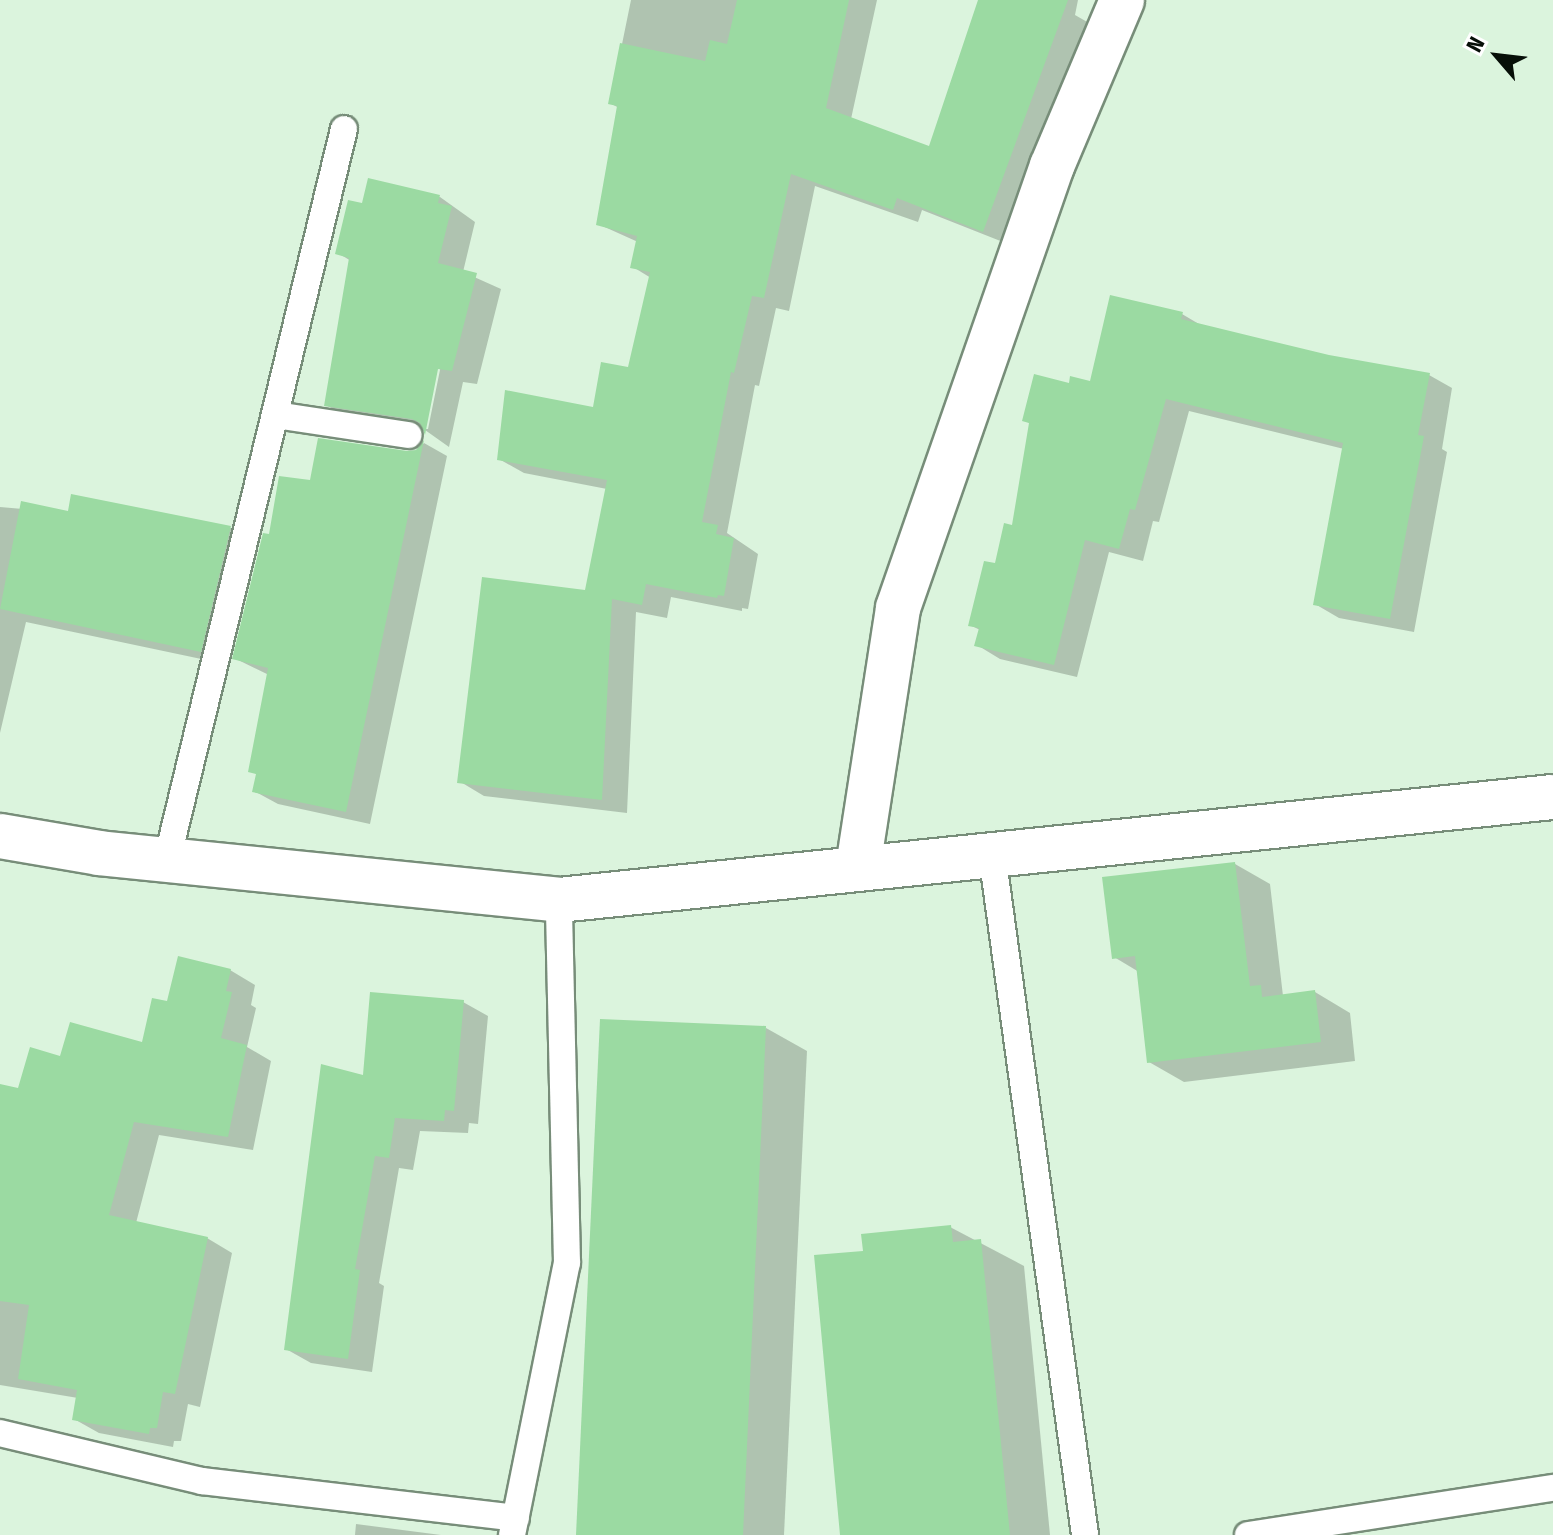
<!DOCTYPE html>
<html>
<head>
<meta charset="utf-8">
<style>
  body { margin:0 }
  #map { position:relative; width:1553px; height:1535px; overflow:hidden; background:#dbf4dd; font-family:"Fira Sans Condensed",sans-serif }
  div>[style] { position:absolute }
  .shadow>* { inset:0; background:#0003 }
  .building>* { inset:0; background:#9bdaa2 }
  .roads { filter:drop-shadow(2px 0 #778d79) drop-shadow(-2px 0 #778d79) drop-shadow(0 2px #778d79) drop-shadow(0 -2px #778d79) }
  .service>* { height:26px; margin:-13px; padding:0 13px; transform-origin:13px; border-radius:13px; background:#fff }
  .minor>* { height:44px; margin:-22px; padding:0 22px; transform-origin:22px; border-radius:22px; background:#fff }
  span { translate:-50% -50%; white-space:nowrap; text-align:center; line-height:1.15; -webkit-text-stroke:6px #fff; paint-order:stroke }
  .north { position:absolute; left:1457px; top:16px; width:80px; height:80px; -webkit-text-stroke:6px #fff; paint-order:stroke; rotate:298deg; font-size:22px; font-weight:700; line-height:32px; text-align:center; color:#070f08 }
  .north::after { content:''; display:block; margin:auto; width:28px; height:36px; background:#070f08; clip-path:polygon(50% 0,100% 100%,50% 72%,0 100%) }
</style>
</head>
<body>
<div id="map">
  <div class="shadow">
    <div style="clip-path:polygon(631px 0,877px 0,851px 119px,930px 148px,980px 0,1078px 0,1075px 15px,1089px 23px,1008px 244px,922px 210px,918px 222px,815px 186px,789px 311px,776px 308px,759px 386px,755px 385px,727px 533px,758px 554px,748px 609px,742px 608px,742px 611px,671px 597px,667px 618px,636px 612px,627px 813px,484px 796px,459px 781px,587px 592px,607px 489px,524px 473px,499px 459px,594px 410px,630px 369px,651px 278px,633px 267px,638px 242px,598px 224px,619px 108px,610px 103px)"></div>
    <div style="clip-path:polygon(evenodd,440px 197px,475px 222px,463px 272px,501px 289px,477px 384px,463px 382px,449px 447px,425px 430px,350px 419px,326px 405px,351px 261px,338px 253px,364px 206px,440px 197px,439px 359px,442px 360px,428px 429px,424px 429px,439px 359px)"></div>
    <div style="clip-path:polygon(1182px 314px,1204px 327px,1329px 357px,1429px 375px,1452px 388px,1442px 449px,1447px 452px,1414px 632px,1339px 618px,1315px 604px,1344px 449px,1189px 411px,1159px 522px,1153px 521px,1143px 561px,1109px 552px,1077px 677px,1000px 659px,977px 645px,980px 630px,970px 625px,1014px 527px,1031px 424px,1024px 420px,1071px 385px,1091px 383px)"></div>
    <div style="clip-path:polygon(424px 443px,447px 456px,370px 824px,278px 804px,254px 791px,258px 775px,250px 770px,269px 675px,234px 658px,271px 536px,311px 483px,417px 451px)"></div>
    <div style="clip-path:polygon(72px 496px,231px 528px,255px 542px,225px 664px,26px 622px,0 733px,0 507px,69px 513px)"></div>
    <div style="clip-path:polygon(1235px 864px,1270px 884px,1283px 996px,1315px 992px,1350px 1013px,1355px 1061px,1184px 1082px,1149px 1062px,1139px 972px,1114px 957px)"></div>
    <div style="clip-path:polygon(230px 970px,255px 985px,251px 1005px,256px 1008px,247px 1047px,271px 1061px,253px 1150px,159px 1135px,136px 1223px,207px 1238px,232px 1253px,200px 1407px,188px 1404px,181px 1441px,174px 1441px,173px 1447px,99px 1433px,74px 1419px,78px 1398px,0 1385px,0 1086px,20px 1091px,61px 1058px,143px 1044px,169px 1004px)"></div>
    <div style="clip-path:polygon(463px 1002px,488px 1016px,478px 1124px,469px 1123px,468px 1133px,420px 1131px,413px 1170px,399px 1168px,379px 1283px,384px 1286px,372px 1372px,311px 1363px,286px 1349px,365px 1077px)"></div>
    <div style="clip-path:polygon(766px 1028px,807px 1051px,784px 1535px,578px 1535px)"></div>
    <div style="clip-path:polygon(950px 1227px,1024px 1266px,1050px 1535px,842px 1535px,866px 1253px)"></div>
    <div style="clip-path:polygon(356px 1524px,441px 1535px,355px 1535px)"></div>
  </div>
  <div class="building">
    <div style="clip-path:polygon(737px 0,849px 0,826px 108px,929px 146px,978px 0,1068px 0,983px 232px,897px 198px,893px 210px,791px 174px,764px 298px,752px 296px,734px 373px,731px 372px,702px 522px,718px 525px,716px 534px,734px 538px,724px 596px,718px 595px,717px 598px,646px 584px,642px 605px,612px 599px,602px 800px,457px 783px,482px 577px,585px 590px,607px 480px,497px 460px,505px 390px,593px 407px,601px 362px,628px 367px,650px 272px,630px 268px,637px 236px,596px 225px,617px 106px,608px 104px,620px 43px,705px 61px,710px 40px,727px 44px)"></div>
    <div style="clip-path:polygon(368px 178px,440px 195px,438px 203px,452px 206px,438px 263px,477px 273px,452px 371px,438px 369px,425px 435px,420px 423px,412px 419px,324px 406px,349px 258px,335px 254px,348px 200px,362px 203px)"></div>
    <div style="clip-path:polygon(1110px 295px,1183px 312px,1181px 319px,1329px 355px,1430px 373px,1418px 435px,1424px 436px,1390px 619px,1313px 605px,1343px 443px,1166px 399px,1135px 510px,1130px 509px,1119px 549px,1085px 540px,1054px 665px,974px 646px,979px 628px,968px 626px,984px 561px,995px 563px,1004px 523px,1012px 525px,1029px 423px,1022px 421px,1034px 374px,1069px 383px,1070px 376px,1090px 381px)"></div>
    <div style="clip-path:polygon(318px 438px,407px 451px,416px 450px,424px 440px,346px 812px,252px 792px,256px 774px,248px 772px,268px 668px,232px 659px,263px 533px,269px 534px,279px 476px,310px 480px)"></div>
    <div style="clip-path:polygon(71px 494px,231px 526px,201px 652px,0 609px,21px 501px,68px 511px)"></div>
    <div style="clip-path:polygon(1235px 862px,1250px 986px,1261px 985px,1262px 997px,1315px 990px,1321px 1042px,1147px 1063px,1135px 956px,1112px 959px,1102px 877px)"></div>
    <div style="clip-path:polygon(178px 956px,231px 969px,226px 991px,232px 992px,221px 1038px,247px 1045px,228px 1137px,134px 1122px,109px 1215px,208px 1237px,175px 1394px,163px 1392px,157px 1428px,150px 1428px,149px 1434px,72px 1420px,77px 1390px,18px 1379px,29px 1305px,0 1301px,0 1084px,18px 1088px,30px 1047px,60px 1056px,70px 1022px,142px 1042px,152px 998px,167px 1001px)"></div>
    <div style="clip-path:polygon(370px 992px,464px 1000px,454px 1111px,445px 1110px,444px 1121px,395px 1118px,389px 1158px,375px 1156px,355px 1269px,360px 1270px,348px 1359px,284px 1350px,321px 1064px,363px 1075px)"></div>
    <div style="clip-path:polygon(600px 1019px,766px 1026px,743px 1535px,576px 1535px)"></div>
    <div style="clip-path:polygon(951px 1225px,953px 1242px,981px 1239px,1010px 1535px,840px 1535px,814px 1255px,863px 1251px,861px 1234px)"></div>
  </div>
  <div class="roads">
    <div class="service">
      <div style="left:276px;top:415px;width:134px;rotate:8.6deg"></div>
      <div style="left:992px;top:854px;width:687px;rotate:82.22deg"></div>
      <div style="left:167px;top:860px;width:752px;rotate:-76.39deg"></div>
      <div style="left:0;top:1433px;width:208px;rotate:13.4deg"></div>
      <div style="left:202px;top:1481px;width:316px;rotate:6.7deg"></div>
      <div style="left:512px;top:1535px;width:278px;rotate:-78.6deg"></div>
      <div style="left:567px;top:1263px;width:363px;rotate:-91.3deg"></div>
      <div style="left:1248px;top:1535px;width:309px;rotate:-8.8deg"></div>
    </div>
    <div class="minor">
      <div style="left:0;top:836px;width:100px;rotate:9.7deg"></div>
      <div style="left:99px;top:853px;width:462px;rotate:5.8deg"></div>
      <div style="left:559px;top:900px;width:999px;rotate:-5.92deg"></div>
      <div style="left:858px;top:867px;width:262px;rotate:-81.2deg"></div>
      <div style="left:898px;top:608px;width:468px;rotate:-70.8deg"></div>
      <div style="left:1052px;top:166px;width:180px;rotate:-67.1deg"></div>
    </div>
  </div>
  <div class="north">N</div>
</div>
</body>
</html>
